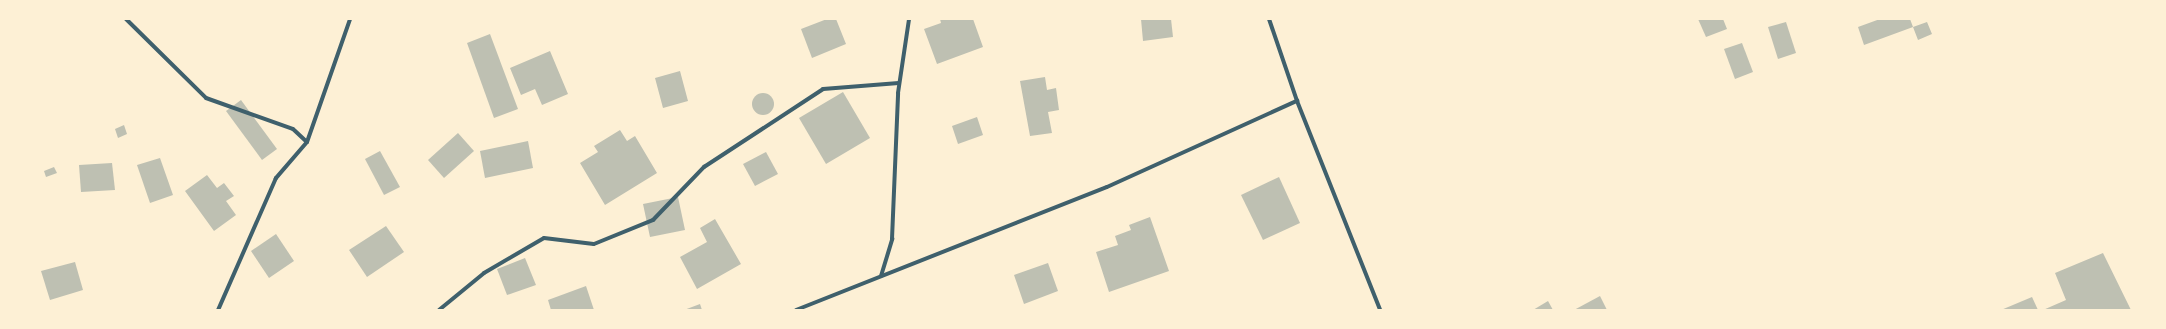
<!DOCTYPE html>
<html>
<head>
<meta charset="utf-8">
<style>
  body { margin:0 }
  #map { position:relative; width:2166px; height:329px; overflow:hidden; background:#fdf0d5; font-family:"Zilla Slab",serif }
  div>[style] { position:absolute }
  .building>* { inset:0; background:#bec0b2 }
  .round { border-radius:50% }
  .minor>* { height:4px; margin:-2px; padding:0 2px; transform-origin:2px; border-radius:2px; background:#3f606c }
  span { translate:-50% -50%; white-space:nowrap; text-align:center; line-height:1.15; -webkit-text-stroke:4px #fdf0d5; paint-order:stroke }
  .frame { position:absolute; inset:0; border:20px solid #fdf0d5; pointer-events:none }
</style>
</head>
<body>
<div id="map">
  <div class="building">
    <div style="clip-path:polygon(827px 19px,836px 19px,846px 44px,812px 58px,801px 29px)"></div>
    <div style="clip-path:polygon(940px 19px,973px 19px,983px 47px,937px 64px,924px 29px,941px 23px)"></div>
    <div style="clip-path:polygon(1141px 19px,1171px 19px,1173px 37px,1143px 41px)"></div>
    <div style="clip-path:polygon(1698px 19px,1723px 19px,1727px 29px,1706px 37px)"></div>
    <div style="clip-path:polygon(1880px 19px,1910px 19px,1913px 27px,1927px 22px,1932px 34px,1918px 40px,1913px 27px,1864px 45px,1858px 27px)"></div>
    <div style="clip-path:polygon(1786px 22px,1796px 53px,1778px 59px,1768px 27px)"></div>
    <div style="clip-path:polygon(490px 34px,518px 109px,494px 118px,467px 43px)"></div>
    <div style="clip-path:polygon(1742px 43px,1753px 72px,1735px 79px,1724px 49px)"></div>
    <div style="clip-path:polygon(550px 51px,568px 94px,542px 105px,535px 89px,521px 95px,510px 68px)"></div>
    <div style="clip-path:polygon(680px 71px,688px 101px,663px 108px,655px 78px)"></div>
    <div style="clip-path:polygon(1045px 77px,1047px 90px,1056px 88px,1059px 110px,1048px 112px,1052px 133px,1030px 136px,1020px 81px)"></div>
    <div style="clip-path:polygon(843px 92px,870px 138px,826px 164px,799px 118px)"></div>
    <div class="round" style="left:752px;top:93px;width:22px;height:22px"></div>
    <div style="clip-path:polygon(241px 100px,277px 149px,262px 160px,226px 111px)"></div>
    <div style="clip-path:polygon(977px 117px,983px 135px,958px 144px,952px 126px)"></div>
    <div style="clip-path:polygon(124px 125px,127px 134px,118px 138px,115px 129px)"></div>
    <div style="clip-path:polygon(620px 130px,627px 141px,635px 136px,657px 173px,605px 205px,580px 163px,598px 152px,594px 146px)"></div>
    <div style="clip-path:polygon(458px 133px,474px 151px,444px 178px,428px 160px)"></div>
    <div style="clip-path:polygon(528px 141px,533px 168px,485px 178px,480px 151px)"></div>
    <div style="clip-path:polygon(380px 151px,400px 187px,384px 195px,365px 159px)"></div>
    <div style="clip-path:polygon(766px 152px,778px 174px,755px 186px,743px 164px)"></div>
    <div style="clip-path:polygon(160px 158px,173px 195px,150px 203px,137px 165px)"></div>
    <div style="clip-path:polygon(112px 163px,115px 190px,81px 192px,79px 165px)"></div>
    <div style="clip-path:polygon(54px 167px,57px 173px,46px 177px,44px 171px)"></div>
    <div style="clip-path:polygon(207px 175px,217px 188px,224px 183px,234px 196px,226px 201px,236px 215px,214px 231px,185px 191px)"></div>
    <div style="clip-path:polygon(1279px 177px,1300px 223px,1263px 240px,1241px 195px)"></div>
    <div style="clip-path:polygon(678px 197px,685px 230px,650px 237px,643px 204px)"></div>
    <div style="clip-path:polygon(1150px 217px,1169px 271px,1109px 292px,1096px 252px,1118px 245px,1115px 236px,1131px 230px,1129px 225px)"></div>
    <div style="clip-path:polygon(715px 219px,741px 264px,697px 289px,680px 257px,707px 242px,700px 228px)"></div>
    <div style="clip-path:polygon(386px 226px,404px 252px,367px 277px,349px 250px)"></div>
    <div style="clip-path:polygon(276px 234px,294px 261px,269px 278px,251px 251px)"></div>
    <div style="clip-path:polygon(2103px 253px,2131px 310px,2043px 310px,2066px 300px,2055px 273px)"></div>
    <div style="clip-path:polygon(525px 258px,536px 285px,507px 295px,497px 269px)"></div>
    <div style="clip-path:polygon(75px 262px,83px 290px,50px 300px,41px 271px)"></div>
    <div style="clip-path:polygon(1048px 263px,1058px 291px,1024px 304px,1014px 275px)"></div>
    <div style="clip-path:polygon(586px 286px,594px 310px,551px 310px,548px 300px)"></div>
    <div style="clip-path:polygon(1600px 296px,1607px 310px,1574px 310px)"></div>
    <div style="clip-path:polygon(2032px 297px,2038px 310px,2001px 310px)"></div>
    <div style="clip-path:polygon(1548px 301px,1553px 310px,1533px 310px)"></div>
    <div style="clip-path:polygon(700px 304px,702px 310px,684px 310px)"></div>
  </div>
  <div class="minor">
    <div style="left:126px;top:19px;width:112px;rotate:44.6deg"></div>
    <div style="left:206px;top:98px;width:92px;rotate:19.6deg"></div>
    <div style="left:293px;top:129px;width:19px;rotate:43deg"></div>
    <div style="left:307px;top:142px;width:48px;rotate:130.7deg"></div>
    <div style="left:276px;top:178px;width:144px;rotate:113.7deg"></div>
    <div style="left:1269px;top:19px;width:87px;rotate:71.1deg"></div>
    <div style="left:1297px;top:101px;width:225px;rotate:68.3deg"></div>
    <div style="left:307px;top:142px;width:130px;rotate:-70.7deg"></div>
    <div style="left:881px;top:276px;width:39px;rotate:-73deg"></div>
    <div style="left:892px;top:239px;width:146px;rotate:-87.6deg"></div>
    <div style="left:898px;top:93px;width:75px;rotate:-81.5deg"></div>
    <div style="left:439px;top:310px;width:58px;rotate:-39.4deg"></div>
    <div style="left:484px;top:273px;width:69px;rotate:-30.3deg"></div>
    <div style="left:544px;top:238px;width:50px;rotate:6.8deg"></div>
    <div style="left:594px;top:244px;width:64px;rotate:-22.1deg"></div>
    <div style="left:653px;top:220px;width:74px;rotate:-46.1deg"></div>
    <div style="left:704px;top:167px;width:142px;rotate:-33.2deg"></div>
    <div style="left:823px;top:89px;width:76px;rotate:-4.5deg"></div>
    <div style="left:796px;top:310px;width:334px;rotate:-21.6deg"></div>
    <div style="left:1107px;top:187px;width:209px;rotate:-24.4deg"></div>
  </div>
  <div class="frame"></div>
</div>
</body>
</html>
